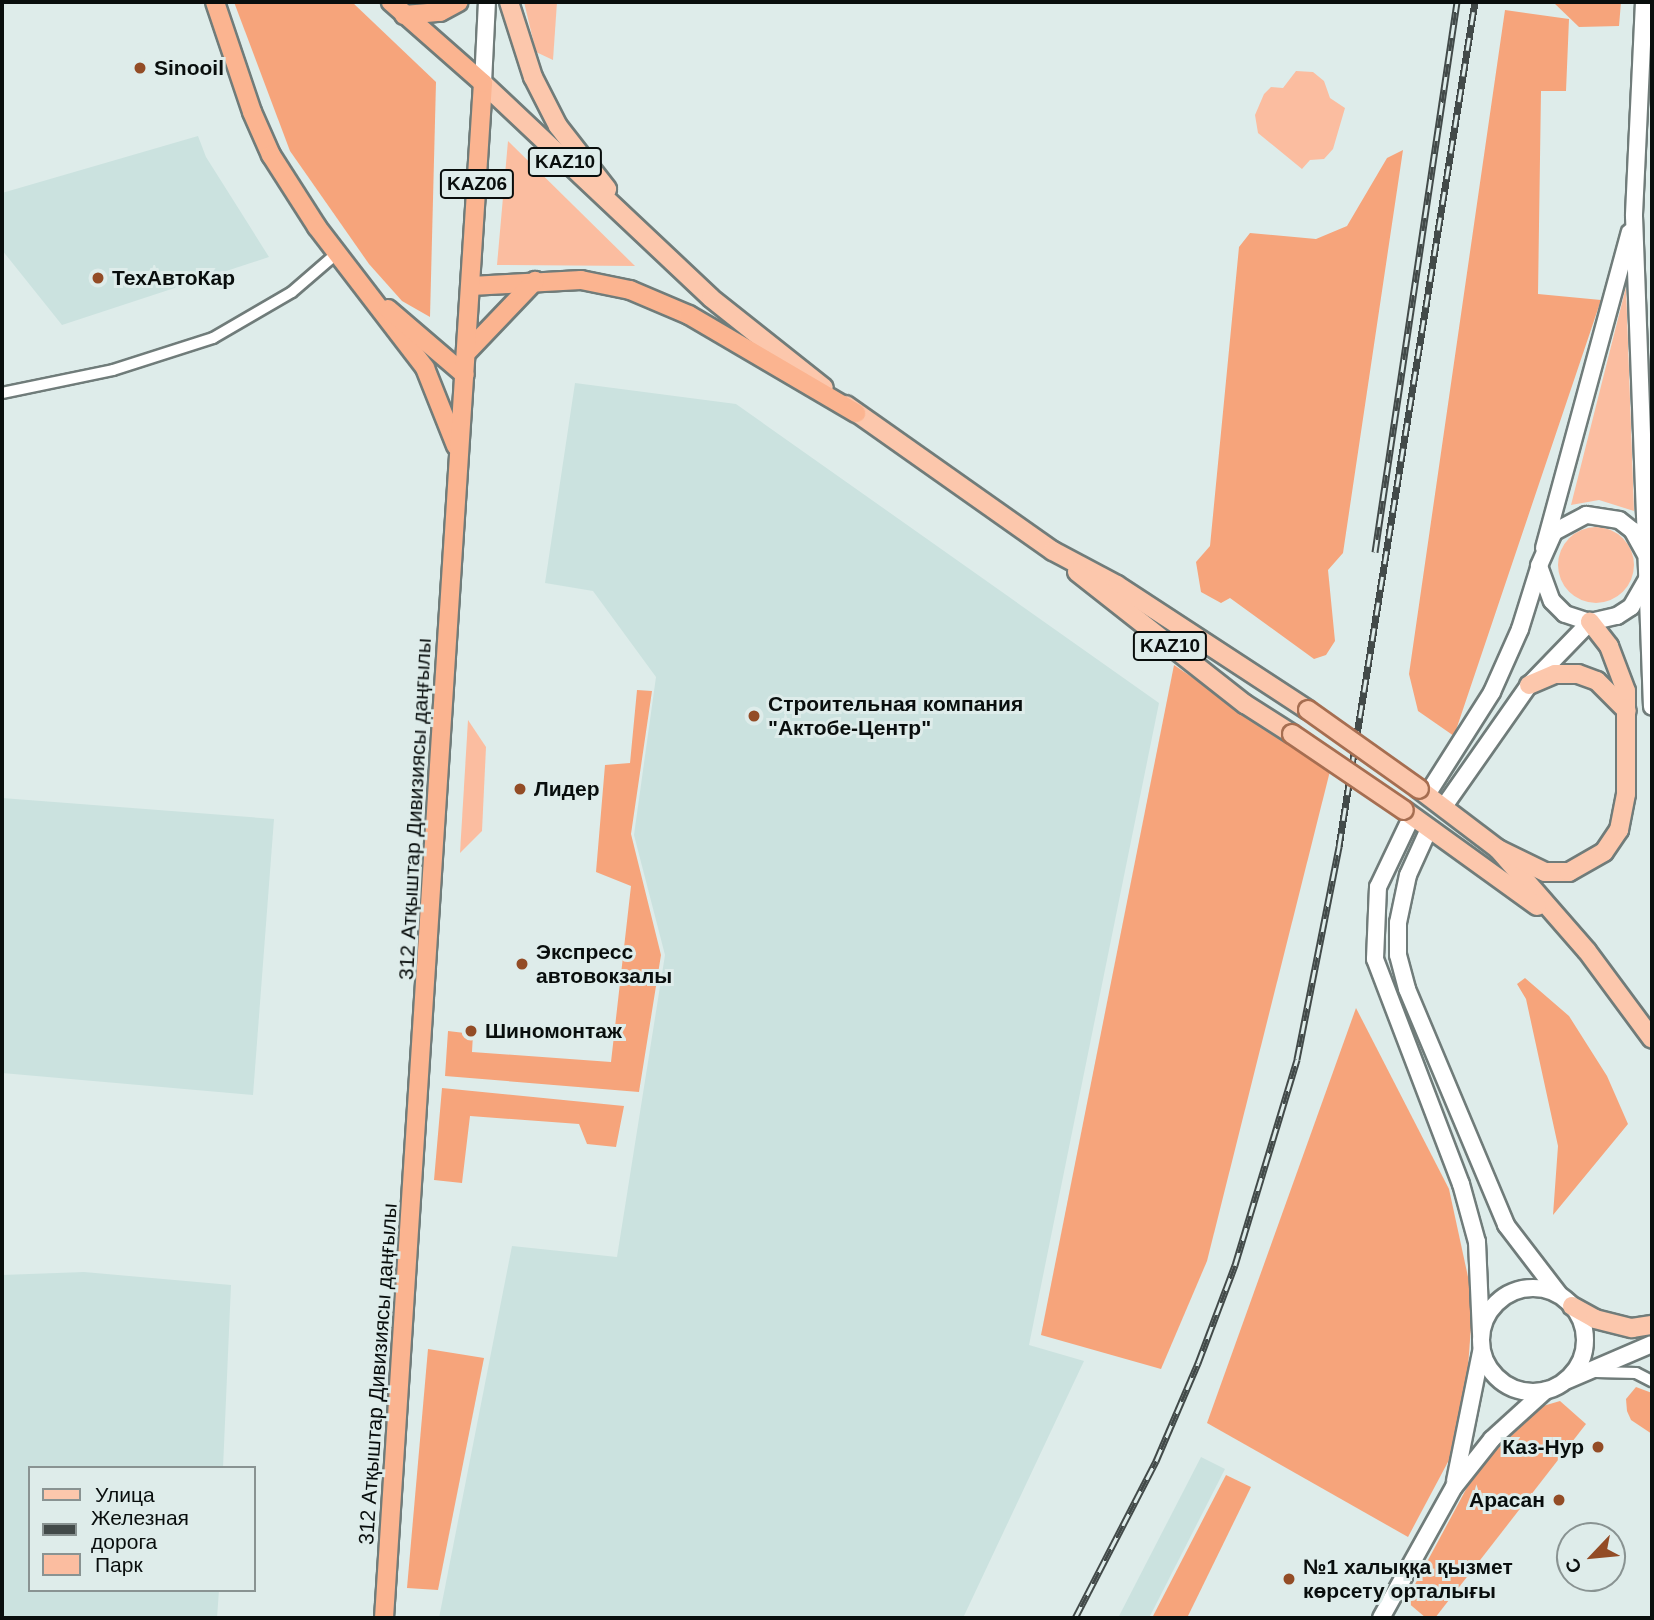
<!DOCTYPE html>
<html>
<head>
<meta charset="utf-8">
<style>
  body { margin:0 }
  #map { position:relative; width:1654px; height:1620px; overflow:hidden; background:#deecea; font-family:Arial,sans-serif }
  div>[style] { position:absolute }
  .built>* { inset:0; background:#cbe2df }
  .green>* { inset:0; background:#fbbda0 }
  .round { border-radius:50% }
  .forest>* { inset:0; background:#f6a47b }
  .roads { filter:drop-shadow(2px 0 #707c7a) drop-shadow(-2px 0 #707c7a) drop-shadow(0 2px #707c7a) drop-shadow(0 -2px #707c7a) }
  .minor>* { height:10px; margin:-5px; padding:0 5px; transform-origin:5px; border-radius:5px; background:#fff }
  .secondary>* { height:16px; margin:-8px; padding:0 8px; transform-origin:8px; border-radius:8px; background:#fff }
  .secondary>.ring { margin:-8px; padding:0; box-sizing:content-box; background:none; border:16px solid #fff; border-radius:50% }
  .primary>* { height:18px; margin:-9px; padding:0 9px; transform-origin:9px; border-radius:9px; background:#fcc7ac }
  .trunk>* { height:18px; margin:-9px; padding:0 9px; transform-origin:9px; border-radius:9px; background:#fbb490 }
  .rail>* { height:7px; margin-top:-3.5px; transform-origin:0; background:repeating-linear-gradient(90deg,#deecea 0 13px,#424a49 0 26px); box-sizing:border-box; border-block:2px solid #424a49 }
  .bridges { filter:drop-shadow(2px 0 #a66e51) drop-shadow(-2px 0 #a66e51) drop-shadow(0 2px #a66e51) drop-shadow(0 -2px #a66e51) }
  .primary-bridge>* { height:18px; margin:-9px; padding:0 9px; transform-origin:9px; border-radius:9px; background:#fcc7ac }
  .dots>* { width:19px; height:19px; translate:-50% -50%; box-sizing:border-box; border:4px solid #deecea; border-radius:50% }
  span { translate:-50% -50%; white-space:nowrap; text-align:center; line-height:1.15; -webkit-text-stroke:6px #deecea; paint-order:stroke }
  .shield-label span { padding:2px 5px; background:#deecea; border:2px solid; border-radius:5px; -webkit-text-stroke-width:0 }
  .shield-label { font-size:19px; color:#090e0d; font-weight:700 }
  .poi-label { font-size:21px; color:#090e0d; font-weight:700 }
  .left { translate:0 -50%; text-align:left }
  .right { translate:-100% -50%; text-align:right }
  .street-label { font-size:21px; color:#090e0d }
  .frame { position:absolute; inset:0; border:4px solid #090e0d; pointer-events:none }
  .legend { position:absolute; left:28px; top:1466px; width:228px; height:126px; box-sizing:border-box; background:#deecea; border:2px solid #899392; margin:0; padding:9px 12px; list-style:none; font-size:21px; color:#090e0d }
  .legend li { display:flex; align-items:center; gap:14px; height:35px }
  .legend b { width:35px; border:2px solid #899392 }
  .north { position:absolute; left:1556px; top:1522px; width:70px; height:70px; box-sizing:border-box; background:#deecea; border:2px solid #899392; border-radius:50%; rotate:244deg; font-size:19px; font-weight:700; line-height:28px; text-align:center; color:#090e0d }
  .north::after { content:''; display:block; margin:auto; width:24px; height:32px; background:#934c26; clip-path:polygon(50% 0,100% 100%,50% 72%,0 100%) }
</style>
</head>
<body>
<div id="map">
  <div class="built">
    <div style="clip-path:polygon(198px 136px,206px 157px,269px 257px,62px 325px,2px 250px,2px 193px)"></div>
    <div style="clip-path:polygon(575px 383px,736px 404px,1159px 703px,1029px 1345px,1084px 1361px,963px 1618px,439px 1618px,512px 1246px,617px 1257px,665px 955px,634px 835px,656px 677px,593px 591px,545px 583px)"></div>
    <div style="clip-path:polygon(2px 798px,274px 819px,253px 1095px,2px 1073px)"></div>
    <div style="clip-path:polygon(84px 1272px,231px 1285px,223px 1468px,30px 1468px,30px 1590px,219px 1590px,217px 1618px,2px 1618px,2px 1275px)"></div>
    <div style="clip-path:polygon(1201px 1457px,1225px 1469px,1149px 1618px,1118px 1618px)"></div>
  </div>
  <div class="green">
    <div style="clip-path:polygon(524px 2px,557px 2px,553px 60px,536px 52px)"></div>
    <div style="clip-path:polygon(1296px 71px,1313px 72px,1324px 81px,1330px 98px,1345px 108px,1333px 149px,1324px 159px,1310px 160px,1302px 169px,1258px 133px,1255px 115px,1264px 94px,1271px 87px,1283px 88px)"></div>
    <div style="clip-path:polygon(508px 141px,635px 266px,497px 265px)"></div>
    <div style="clip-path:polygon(1626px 287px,1634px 511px,1599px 500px,1571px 505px)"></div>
    <div class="round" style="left:1558px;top:527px;width:76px;height:76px"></div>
    <div style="clip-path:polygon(468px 720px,486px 747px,482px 831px,460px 853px)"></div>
  </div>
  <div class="forest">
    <div style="clip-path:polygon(234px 2px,352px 2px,436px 82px,430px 317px,402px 301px,369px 264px,290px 151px)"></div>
    <div style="clip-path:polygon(1553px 2px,1621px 2px,1619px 26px,1579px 27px)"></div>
    <div style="clip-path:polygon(1505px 10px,1569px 19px,1566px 91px,1541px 91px,1538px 294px,1601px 300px,1454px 736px,1418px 711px,1409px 674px)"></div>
    <div style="clip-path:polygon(1403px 150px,1343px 553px,1328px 570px,1335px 641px,1326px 655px,1314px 659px,1230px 598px,1221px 603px,1201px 592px,1196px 562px,1210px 546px,1239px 247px,1250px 233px,1316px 239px,1347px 226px,1387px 158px)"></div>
    <div style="clip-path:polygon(1174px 665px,1330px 771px,1207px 1261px,1161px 1369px,1041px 1335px)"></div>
    <div style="clip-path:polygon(637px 690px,652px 691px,631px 834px,661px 955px,639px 1092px,445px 1076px,448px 1031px,473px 1034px,472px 1052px,611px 1062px,631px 886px,596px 872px,605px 765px,630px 763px)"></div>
    <div style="clip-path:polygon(1525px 978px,1569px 1016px,1607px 1076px,1628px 1124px,1553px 1215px,1558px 1146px,1526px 999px,1517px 984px)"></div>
    <div style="clip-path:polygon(1356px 1008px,1449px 1189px,1473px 1300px,1468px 1367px,1449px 1460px,1408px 1537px,1207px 1423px)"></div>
    <div style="clip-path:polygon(442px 1088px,624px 1106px,616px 1147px,587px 1144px,579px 1124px,470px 1116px,462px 1183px,434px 1180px)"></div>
    <div style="clip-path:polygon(428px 1349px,484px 1358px,438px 1590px,407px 1588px)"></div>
    <div style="clip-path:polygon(1636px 1387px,1652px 1393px,1652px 1434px,1631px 1420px,1627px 1411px,1626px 1399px)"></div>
    <div style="clip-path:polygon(1560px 1401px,1586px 1424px,1435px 1618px,1426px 1618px,1406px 1601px,1478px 1467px,1543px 1406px)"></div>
    <div style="clip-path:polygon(1226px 1475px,1251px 1487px,1187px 1618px,1152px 1618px)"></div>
  </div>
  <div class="roads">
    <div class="minor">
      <div style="left:2px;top:393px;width:113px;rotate:-11.7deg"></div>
      <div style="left:113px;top:370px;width:105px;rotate:-17.7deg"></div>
      <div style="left:213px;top:338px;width:91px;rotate:-30.2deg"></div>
      <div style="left:292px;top:292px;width:58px;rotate:-40.8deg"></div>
      <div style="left:1596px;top:1372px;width:40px;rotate:1.4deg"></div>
      <div style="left:1636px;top:1373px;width:18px;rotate:27deg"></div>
    </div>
    <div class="secondary">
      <div style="left:1644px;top:2px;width:214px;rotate:92.7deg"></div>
      <div style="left:1634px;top:216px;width:491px;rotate:87.9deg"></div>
      <div style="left:483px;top:83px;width:81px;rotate:-87.2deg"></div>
      <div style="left:1544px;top:548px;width:327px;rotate:-74.8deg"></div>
      <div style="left:1645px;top:553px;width:26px;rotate:-119deg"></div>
      <div style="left:1632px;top:530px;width:16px;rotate:-142deg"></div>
      <div style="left:1619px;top:520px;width:33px;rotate:-171deg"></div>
      <div style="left:1586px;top:515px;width:36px;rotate:152deg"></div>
      <div style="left:1554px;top:532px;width:37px;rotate:114deg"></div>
      <div style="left:1539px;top:566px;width:37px;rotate:70deg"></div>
      <div style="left:1552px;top:601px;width:18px;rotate:45deg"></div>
      <div style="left:1565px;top:614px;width:26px;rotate:18deg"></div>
      <div style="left:1590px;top:622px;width:28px;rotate:-13deg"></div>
      <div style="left:1617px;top:616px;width:17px;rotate:-33deg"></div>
      <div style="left:1631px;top:607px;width:32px;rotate:-60deg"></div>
      <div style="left:1428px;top:793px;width:120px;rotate:-57.6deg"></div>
      <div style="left:1492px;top:692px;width:69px;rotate:-66deg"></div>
      <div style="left:1520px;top:629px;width:64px;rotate:-72.7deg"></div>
      <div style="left:1445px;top:805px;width:146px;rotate:-55deg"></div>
      <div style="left:1529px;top:685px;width:88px;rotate:-45.9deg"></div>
      <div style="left:1410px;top:820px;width:74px;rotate:115.5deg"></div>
      <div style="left:1378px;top:887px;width:72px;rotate:92.4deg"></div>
      <div style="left:1375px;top:959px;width:241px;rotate:69.1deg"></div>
      <div style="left:1461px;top:1184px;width:60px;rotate:74.6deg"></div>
      <div style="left:1477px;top:1242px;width:91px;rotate:87.5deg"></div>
      <div style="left:1428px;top:831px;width:48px;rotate:114.4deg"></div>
      <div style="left:1408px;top:875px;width:49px;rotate:101.8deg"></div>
      <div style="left:1398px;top:923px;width:32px;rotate:90deg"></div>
      <div style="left:1398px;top:955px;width:35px;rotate:75deg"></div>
      <div style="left:1407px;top:989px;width:256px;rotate:67.2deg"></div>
      <div style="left:1506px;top:1225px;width:87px;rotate:52.5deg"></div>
      <div class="ring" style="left:1481px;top:1288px;width:88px;height:88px"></div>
      <div style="left:1568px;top:1380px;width:91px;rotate:-23.2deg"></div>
      <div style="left:1455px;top:1481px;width:132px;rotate:-78.6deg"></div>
      <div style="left:1381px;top:1618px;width:150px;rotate:-60.9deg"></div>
      <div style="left:1454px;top:1487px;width:61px;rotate:-51.6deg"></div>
      <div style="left:1492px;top:1439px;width:72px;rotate:-42.2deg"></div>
    </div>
    <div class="primary">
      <div style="left:509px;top:2px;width:79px;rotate:72.3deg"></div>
      <div style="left:533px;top:77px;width:55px;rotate:63deg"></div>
      <div style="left:558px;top:126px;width:80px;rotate:52.1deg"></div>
      <div style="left:483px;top:83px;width:313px;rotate:43.3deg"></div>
      <div style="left:711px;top:298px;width:144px;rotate:38.5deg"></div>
      <div style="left:846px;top:405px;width:253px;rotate:35.2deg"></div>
      <div style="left:1053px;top:551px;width:72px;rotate:28deg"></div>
      <div style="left:1117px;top:585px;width:228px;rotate:33.2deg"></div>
      <div style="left:1077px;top:572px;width:214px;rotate:38.2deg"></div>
      <div style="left:1245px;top:704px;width:56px;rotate:32.6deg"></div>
      <div style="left:1529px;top:685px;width:28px;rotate:-23deg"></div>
      <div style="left:1555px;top:674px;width:23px"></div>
      <div style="left:1578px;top:674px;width:20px;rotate:20deg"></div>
      <div style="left:1597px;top:681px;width:42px;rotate:45deg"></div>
      <div style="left:1419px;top:789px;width:99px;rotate:37.2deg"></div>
      <div style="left:1498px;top:849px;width:135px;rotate:48.9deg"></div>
      <div style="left:1587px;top:951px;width:109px;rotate:53.5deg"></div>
      <div style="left:1404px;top:810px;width:164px;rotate:35.8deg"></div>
      <div style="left:1498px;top:849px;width:52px;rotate:26.1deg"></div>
      <div style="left:1545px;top:872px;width:24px"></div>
      <div style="left:1569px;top:872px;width:40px;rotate:-29.7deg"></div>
      <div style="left:1604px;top:852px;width:27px;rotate:-56deg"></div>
      <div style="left:1619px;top:830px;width:37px;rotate:-79deg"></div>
      <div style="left:1626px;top:794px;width:103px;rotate:-90deg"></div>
      <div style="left:1626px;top:691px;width:48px;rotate:-110.7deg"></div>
      <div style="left:1609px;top:646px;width:31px;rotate:-128deg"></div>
      <div style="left:1572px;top:1306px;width:26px;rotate:29deg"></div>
      <div style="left:1595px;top:1319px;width:38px;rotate:14deg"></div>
      <div style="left:1632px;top:1328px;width:20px;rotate:-9deg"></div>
    </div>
    <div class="trunk">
      <div style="left:215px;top:2px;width:116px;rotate:71.4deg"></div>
      <div style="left:252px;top:112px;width:47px;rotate:66.2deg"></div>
      <div style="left:271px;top:155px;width:85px;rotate:57.4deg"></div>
      <div style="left:317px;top:227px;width:178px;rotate:52.5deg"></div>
      <div style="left:425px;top:368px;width:84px;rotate:68.3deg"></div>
      <div style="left:404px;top:15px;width:36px;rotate:-5deg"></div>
      <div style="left:440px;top:12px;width:21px;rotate:-28deg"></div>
      <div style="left:471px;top:286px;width:110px;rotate:-3.1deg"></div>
      <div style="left:581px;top:280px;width:50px;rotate:11.5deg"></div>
      <div style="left:630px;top:290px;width:64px;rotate:23deg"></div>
      <div style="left:689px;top:315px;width:194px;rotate:30.4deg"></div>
      <div style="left:388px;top:309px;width:101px;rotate:40.6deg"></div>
      <div style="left:468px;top:351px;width:97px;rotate:-46.3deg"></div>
      <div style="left:384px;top:1618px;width:1538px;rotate:-86.31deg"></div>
      <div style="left:483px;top:83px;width:123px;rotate:-138.6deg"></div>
    </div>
  </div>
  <div class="rail">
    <div style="left:1375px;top:552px;width:556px;rotate:-81.52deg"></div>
    <div style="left:1075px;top:1618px;width:177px;rotate:-62.7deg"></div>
    <div style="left:1156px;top:1461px;width:107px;rotate:-66.8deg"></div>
    <div style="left:1198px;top:1363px;width:105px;rotate:-69.3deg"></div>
    <div style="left:1235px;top:1265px;width:215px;rotate:-73.2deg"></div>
    <div style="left:1297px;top:1059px;width:217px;rotate:-78.8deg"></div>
    <div style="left:1339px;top:846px;width:855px;rotate:-80.85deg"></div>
  </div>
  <div class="bridges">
    <div class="primary-bridge">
      <div style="left:1308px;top:710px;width:136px;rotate:35.4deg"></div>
      <div style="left:1292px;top:734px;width:135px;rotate:34.2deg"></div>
    </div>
  </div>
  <div class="dots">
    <div style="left:140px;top:68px;background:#934c26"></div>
    <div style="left:98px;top:278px;background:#934c26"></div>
    <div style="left:754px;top:716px;background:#934c26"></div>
    <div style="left:520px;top:789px;background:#934c26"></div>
    <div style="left:522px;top:964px;background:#934c26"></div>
    <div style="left:471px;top:1031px;background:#934c26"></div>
    <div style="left:1598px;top:1447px;background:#934c26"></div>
    <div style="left:1559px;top:1500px;background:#934c26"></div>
    <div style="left:1289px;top:1579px;background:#934c26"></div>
  </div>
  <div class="shield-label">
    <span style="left:565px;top:162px">KAZ10</span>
    <span style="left:477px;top:184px">KАZ06</span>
    <span style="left:1170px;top:646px">KAZ10</span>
  </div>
  <div class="poi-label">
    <span class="left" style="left:154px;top:68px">Sinooil</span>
    <span class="left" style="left:112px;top:278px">ТехАвтоКар</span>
    <span class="left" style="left:768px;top:716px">Строительная компания<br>"Актобе-Центр"</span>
    <span class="left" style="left:534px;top:789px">Лидер</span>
    <span class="left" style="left:536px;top:964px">Экспресс<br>автовокзалы</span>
    <span class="left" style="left:485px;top:1031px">Шиномонтаж</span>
    <span class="right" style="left:1584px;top:1447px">Каз-Нур</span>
    <span class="right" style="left:1545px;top:1500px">Арасан</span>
    <span class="left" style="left:1303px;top:1579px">№1 халыққа қызмет<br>көрсету орталығы</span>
  </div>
  <div class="street-label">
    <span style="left:415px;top:809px;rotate:-87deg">312 Атқыштар Дивизиясы даңғылы</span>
    <span style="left:378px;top:1374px;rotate:-86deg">312 Атқыштар Дивизиясы даңғылы</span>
  </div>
  <div class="frame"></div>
  <ul class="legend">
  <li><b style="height:9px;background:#fcc7ac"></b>Улица</li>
  <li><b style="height:9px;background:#424a49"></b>Железная дорога</li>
  <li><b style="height:19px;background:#fbbda0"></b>Парк</li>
  </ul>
  <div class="north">С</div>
</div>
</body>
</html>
